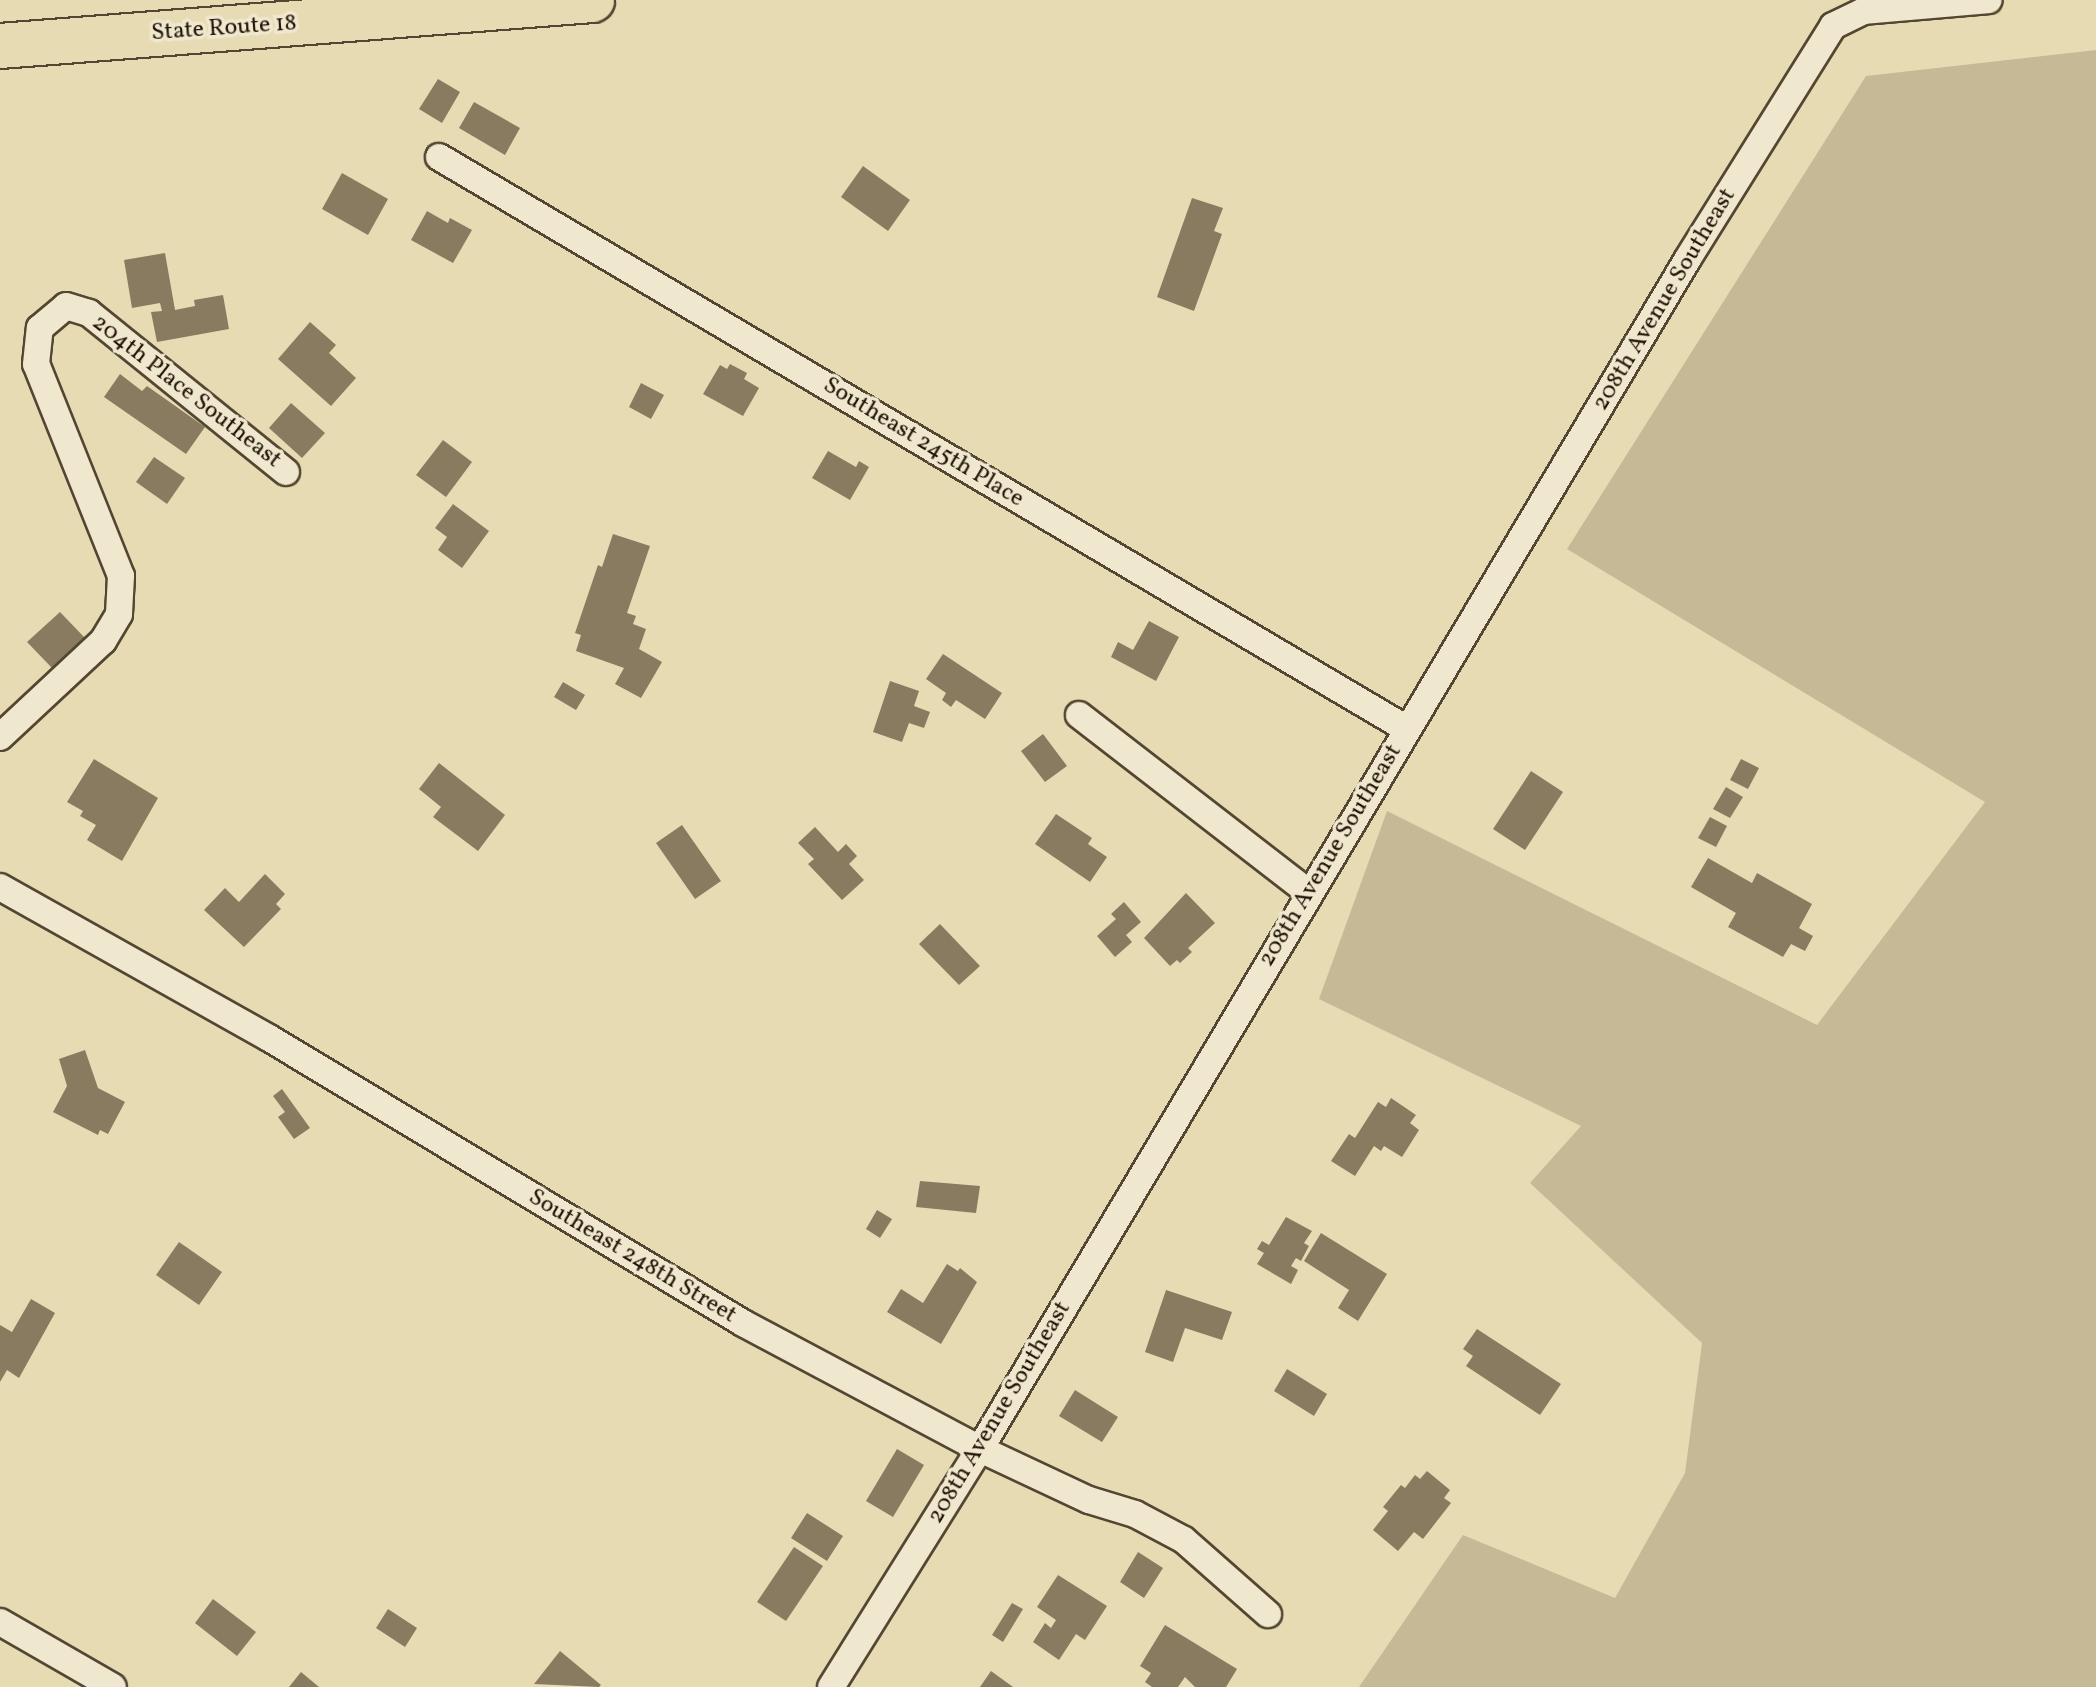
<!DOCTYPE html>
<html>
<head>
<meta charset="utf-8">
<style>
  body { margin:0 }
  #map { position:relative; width:2096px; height:1687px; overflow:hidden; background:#e7dbb3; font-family:Vollkorn,serif }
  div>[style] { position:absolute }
  .green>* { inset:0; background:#c6b996 }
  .building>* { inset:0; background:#897b60 }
  .roads { filter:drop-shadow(2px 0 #544632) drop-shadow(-2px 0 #544632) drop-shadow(0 2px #544632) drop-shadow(0 -2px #544632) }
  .minor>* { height:26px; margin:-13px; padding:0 13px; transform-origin:13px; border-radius:13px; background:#efe8ce }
  .motorway>* { height:44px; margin:-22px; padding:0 22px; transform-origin:22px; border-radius:22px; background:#e7dbb3 }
  span { translate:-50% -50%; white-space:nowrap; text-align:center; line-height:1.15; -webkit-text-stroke:7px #efe8ce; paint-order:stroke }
  .street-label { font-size:24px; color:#231407 }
</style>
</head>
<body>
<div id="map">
  <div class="green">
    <div style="clip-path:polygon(2096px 50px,2096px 1687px,1359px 1687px,1463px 1535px,1615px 1598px,1685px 1473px,1702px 1343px,1530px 1183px,1581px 1126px,1319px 999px,1387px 811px,1817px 1025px,1985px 802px,1567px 549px,1866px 76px)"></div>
  </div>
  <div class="building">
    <div style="clip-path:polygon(438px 79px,460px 92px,442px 123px,419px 109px)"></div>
    <div style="clip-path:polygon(474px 102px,520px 128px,505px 155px,459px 128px)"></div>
    <div style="clip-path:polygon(863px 166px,910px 200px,888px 231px,841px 197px)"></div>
    <div style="clip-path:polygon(342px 173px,388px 199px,368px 235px,322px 209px)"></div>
    <div style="clip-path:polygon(1192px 198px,1223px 208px,1214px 231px,1222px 234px,1194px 311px,1157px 297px)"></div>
    <div style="clip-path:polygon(427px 211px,448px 223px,450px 218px,472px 230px,453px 263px,411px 240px)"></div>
    <div style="clip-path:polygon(165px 253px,175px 310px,195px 306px,194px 300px,223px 295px,229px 329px,157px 342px,151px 312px,162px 311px,160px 303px,132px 308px,124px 260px)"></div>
    <div style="clip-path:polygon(310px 322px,336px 345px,329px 353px,356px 378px,331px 406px,278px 359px)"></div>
    <div style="clip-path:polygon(730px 364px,747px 373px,744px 379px,759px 388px,743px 416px,703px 394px,720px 365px,727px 369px)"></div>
    <div style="clip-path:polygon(120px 374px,142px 391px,147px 386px,205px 427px,186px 454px,104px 397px)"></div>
    <div style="clip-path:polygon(641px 383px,664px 395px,651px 419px,629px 407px)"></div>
    <div style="clip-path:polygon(291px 403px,325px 433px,302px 458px,269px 428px)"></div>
    <div style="clip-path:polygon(443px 440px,472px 462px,446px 497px,416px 475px)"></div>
    <div style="clip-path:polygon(828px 451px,856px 467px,859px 461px,869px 467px,850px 500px,812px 478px)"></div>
    <div style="clip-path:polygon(154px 457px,185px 478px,167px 504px,136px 482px)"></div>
    <div style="clip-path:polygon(453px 504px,489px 531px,462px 568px,438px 550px,447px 537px,435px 528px)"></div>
    <div style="clip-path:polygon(613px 534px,650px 546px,627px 613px,636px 616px,633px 624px,646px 629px,639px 649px,662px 662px,641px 698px,615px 684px,624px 668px,576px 651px,581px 635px,575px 633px,598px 565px,602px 567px)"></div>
    <div style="clip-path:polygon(60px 612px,85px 638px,52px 668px,27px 642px)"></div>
    <div style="clip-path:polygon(1149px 621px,1179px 637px,1156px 681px,1111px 657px,1118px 642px,1133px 650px)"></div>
    <div style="clip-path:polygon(943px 654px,1002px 693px,985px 719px,956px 700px,951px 707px,942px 700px,946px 693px,926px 679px)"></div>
    <div style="clip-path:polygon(890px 681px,919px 691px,914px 706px,930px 712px,924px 728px,909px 723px,902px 742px,873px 732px)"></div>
    <div style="clip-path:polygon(563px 682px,585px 695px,576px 710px,554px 697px)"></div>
    <div style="clip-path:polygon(1043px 734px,1067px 766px,1045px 782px,1021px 751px)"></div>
    <div style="clip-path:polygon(94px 759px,158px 798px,122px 861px,87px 840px,96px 825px,80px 816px,83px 811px,67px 802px)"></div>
    <div style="clip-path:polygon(1741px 759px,1759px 768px,1748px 789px,1730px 780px)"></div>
    <div style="clip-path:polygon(439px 763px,505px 815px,478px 851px,433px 817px,441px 807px,419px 789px)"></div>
    <div style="clip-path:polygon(1531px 771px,1563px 792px,1525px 850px,1493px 829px)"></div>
    <div style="clip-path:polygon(1726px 787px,1743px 797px,1730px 818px,1713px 809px)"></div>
    <div style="clip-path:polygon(1056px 814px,1092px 838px,1088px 844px,1107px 857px,1090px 882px,1035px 844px)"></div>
    <div style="clip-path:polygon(1710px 817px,1727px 826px,1716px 847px,1698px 838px)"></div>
    <div style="clip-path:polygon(682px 825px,721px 881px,695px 899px,656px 843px)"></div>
    <div style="clip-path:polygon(815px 827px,838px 852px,846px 844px,857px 856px,849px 864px,864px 880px,842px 900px,808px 864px,814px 859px,798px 843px)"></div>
    <div style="clip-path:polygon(1708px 858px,1752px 883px,1757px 873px,1812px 904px,1799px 928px,1813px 936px,1805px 951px,1791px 944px,1783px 957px,1728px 927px,1736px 913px,1691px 887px)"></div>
    <div style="clip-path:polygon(265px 874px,285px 894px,276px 904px,281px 909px,244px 947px,204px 910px,225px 888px,239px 902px)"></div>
    <div style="clip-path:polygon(1186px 893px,1215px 923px,1188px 948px,1192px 952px,1180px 963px,1177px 960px,1170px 966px,1144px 938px)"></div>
    <div style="clip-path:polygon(1124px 902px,1141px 922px,1126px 935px,1132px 942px,1115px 957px,1097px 936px,1116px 919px,1111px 914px)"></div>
    <div style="clip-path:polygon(940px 924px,980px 966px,959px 985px,919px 944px)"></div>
    <div style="clip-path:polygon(85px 1050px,98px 1088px,125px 1102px,108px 1134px,100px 1130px,98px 1135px,53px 1112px,67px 1086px,59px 1059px)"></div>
    <div style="clip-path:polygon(282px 1089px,310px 1128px,294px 1139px,278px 1117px,285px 1112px,273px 1096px)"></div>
    <div style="clip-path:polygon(1391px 1098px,1416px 1115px,1410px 1123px,1419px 1130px,1402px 1157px,1384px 1146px,1381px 1151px,1374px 1146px,1355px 1176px,1331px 1161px,1349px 1134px,1355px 1138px,1378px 1102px,1386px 1107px)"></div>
    <div style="clip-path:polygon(920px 1181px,980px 1186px,976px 1213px,916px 1207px)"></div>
    <div style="clip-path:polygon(877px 1210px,892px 1219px,880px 1238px,866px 1229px)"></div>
    <div style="clip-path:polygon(1286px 1217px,1312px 1231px,1304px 1243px,1309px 1246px,1301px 1261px,1296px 1258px,1291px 1266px,1298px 1270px,1291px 1284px,1257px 1264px,1264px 1253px,1257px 1249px,1262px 1241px,1269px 1245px)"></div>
    <div style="clip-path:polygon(1321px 1233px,1387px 1274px,1358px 1321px,1338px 1308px,1349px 1290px,1304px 1261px)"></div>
    <div style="clip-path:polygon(179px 1242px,222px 1272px,199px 1305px,156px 1275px)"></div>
    <div style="clip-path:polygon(947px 1264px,958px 1271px,960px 1268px,977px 1282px,941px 1344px,887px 1312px,901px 1289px,923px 1303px)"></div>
    <div style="clip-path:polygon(1166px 1290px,1232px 1312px,1222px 1340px,1185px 1328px,1173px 1362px,1145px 1352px)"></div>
    <div style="clip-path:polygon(31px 1299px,55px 1313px,19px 1378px,7px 1370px,0 1382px,0 1325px,12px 1332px)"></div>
    <div style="clip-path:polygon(1477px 1329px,1561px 1384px,1540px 1415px,1466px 1366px,1473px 1356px,1463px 1349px)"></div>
    <div style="clip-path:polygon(1287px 1369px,1327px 1394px,1314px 1416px,1274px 1391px)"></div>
    <div style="clip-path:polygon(1075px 1390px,1118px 1417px,1102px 1442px,1059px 1416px)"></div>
    <div style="clip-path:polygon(897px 1449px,924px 1465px,893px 1517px,866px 1501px)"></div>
    <div style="clip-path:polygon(1427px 1471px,1450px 1490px,1444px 1498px,1451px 1503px,1423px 1539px,1414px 1532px,1398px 1551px,1373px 1530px,1388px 1511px,1383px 1507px,1401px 1485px,1405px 1488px,1415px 1475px,1420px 1479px)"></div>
    <div style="clip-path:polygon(807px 1513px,843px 1536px,827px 1561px,791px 1538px)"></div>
    <div style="clip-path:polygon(794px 1547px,823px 1566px,786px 1621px,757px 1602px)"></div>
    <div style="clip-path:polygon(1138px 1552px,1163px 1568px,1144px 1598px,1120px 1582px)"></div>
    <div style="clip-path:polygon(1058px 1575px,1107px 1606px,1085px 1640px,1076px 1634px,1059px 1660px,1033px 1642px,1045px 1623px,1051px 1628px,1056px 1620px,1037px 1607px)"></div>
    <div style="clip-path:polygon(213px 1599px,256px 1632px,237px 1656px,195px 1623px)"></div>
    <div style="clip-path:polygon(1012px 1603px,1023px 1609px,1003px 1642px,992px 1635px)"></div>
    <div style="clip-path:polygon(388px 1609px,417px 1628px,405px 1647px,376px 1628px)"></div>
    <div style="clip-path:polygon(1165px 1625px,1237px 1669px,1226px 1687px,1195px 1687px,1185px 1677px,1178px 1687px,1152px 1687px,1145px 1682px,1151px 1673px,1140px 1666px)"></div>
    <div style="clip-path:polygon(560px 1651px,601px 1685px,599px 1687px,534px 1684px)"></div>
    <div style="clip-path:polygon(991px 1671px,1013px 1687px,980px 1687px)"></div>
    <div style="clip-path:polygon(301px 1672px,319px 1687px,289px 1687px)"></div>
  </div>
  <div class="roads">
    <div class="minor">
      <div style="left:439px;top:157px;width:1124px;rotate:30.58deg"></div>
      <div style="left:1079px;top:715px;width:289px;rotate:37.7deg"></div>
      <div style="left:0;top:737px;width:141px;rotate:-43deg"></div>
      <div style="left:103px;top:641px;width:31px;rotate:-59deg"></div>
      <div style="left:119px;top:614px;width:38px;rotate:-87deg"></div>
      <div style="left:121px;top:576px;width:228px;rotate:-111.8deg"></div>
      <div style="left:36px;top:364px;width:36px;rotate:-84deg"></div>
      <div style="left:40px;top:328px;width:34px;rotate:-40deg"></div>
      <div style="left:66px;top:306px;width:24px;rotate:17deg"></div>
      <div style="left:89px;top:313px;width:253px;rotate:38.9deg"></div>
      <div style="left:0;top:887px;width:308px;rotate:29.3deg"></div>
      <div style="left:269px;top:1038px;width:553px;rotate:31.02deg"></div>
      <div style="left:743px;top:1323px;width:268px;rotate:28deg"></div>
      <div style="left:980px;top:1449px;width:120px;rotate:25.1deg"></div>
      <div style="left:1089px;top:1500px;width:48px;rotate:16.9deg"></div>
      <div style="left:1135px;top:1514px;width:55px;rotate:28deg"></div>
      <div style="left:1184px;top:1540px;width:112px;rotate:41.4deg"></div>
      <div style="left:0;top:1622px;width:130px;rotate:29.9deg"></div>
      <div style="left:831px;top:1687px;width:281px;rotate:-58deg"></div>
      <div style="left:980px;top:1449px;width:1383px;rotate:-59.26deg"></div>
      <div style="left:1687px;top:260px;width:276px;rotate:-58deg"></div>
      <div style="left:1833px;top:26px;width:34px;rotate:-26deg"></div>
      <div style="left:1864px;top:11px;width:125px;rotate:-5deg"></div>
    </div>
    <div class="motorway">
      <div style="left:0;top:46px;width:594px;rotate:-4.44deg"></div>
    </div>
  </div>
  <div class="street-label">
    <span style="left:224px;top:29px;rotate:-4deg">State Route 18</span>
    <span style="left:1665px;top:300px;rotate:-59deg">208th Avenue Southeast</span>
    <span style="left:186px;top:392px;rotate:38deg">204th Place Southeast</span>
    <span style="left:923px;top:443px;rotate:31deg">Southeast 245th Place</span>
    <span style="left:1331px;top:856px;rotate:-59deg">208th Avenue Southeast</span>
    <span style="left:632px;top:1257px;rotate:31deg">Southeast 248th Street</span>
    <span style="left:1000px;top:1413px;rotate:-59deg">208th Avenue Southeast</span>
  </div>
</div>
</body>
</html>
